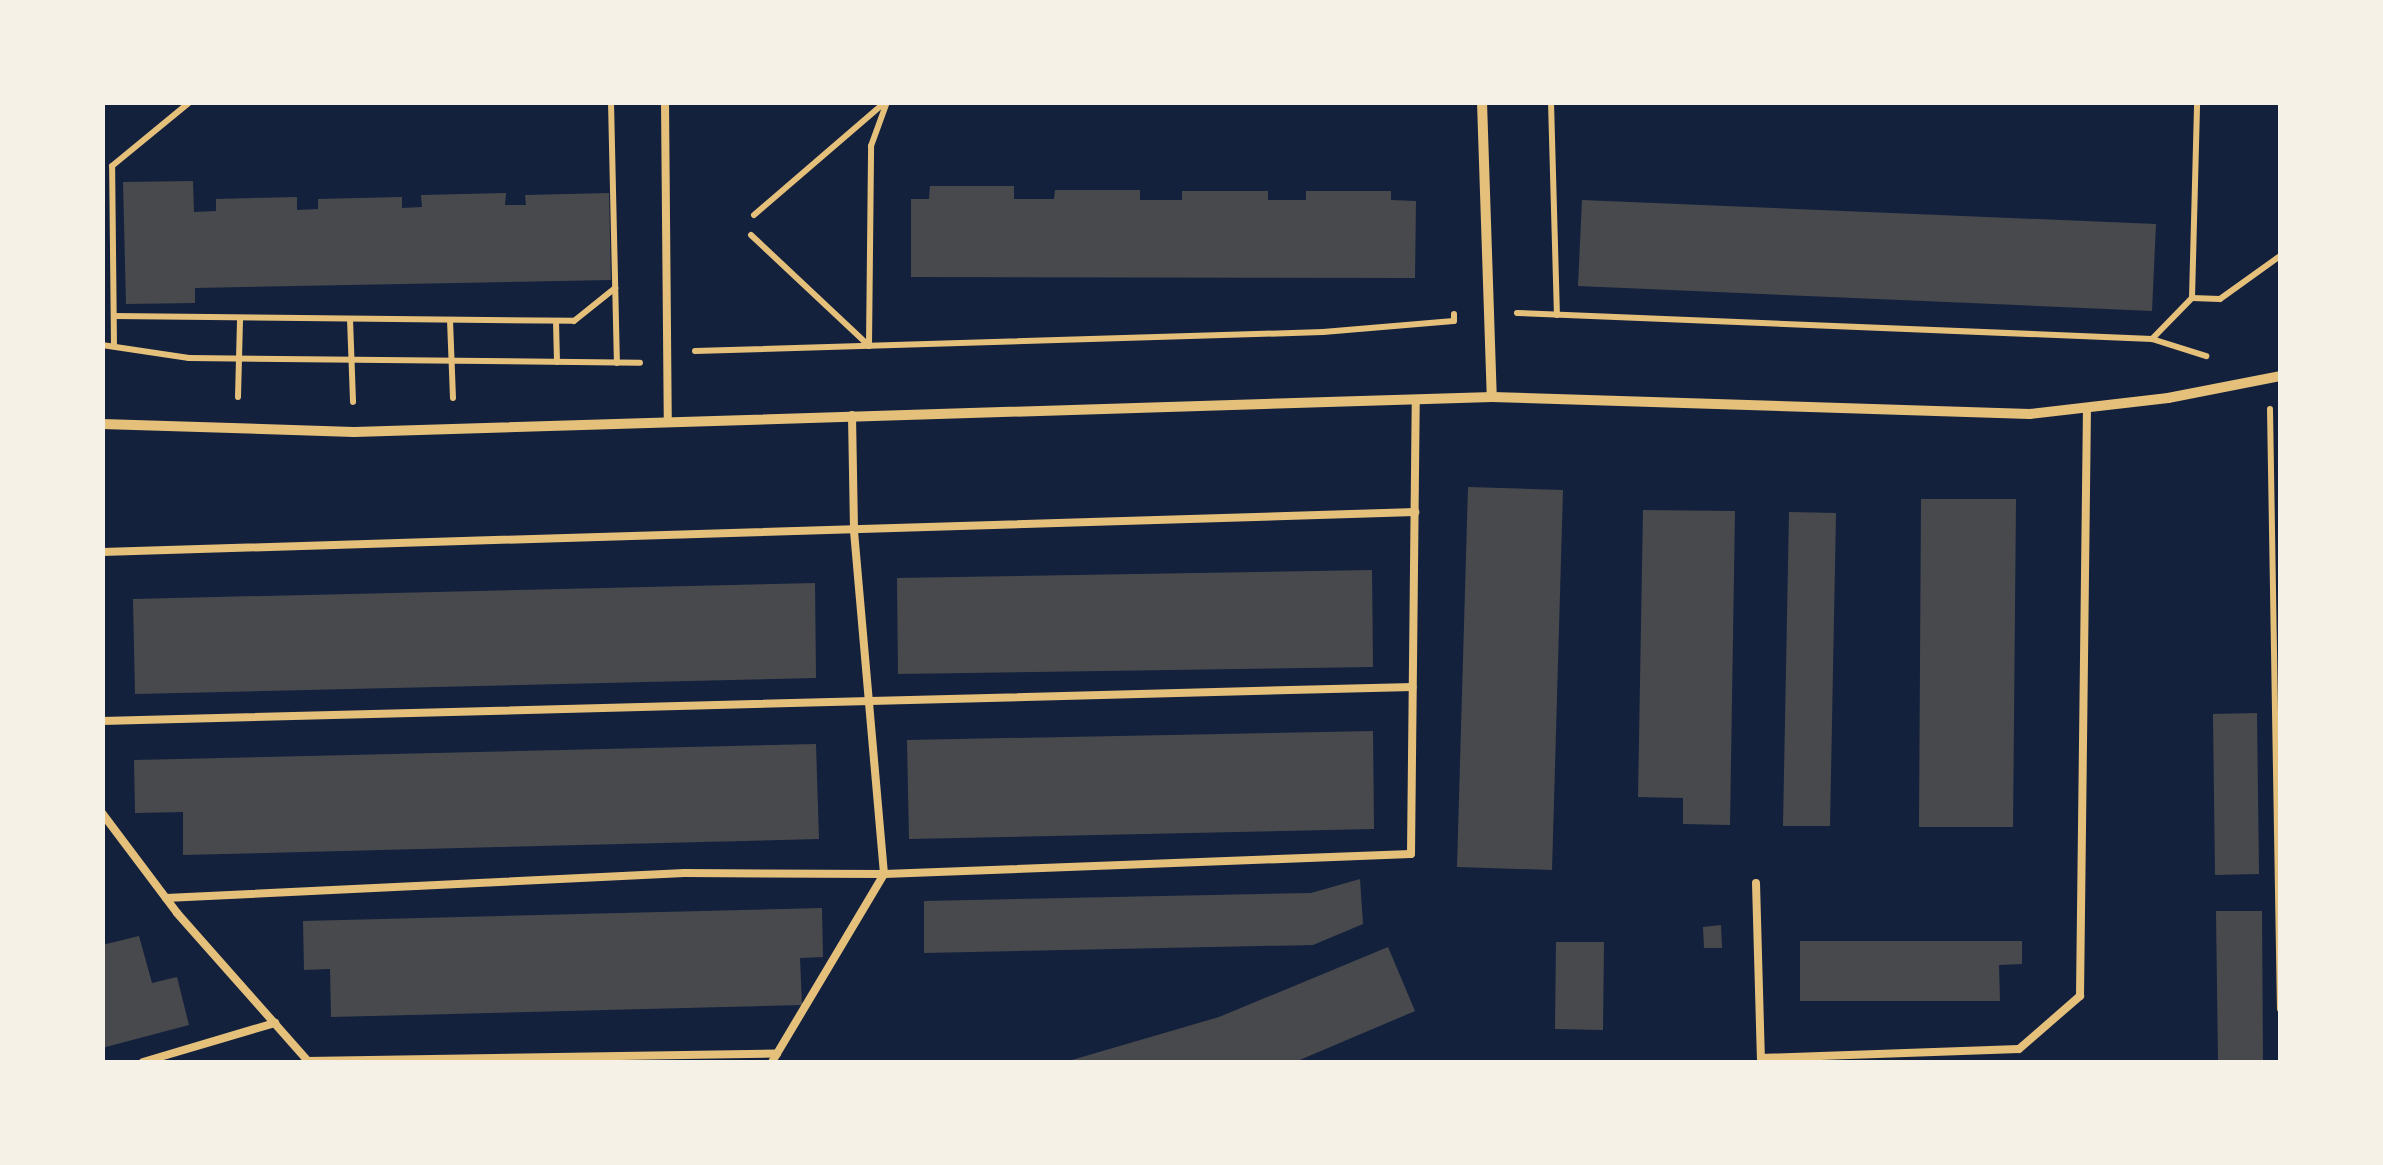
<!DOCTYPE html>
<html>
<head>
<meta charset="utf-8">
<style>
  body { margin:0 }
  #map { position:relative; width:2383px; height:1165px; overflow:hidden; background:#14213d; font-family:"Golos Text",sans-serif }
  div>[style] { position:absolute }
  .building>* { inset:0; background:#48494c }
  .path>* { height:6px; margin:-3px; padding:0 3px; transform-origin:3px; border-radius:3px; background:#e5c07b }
  .service>* { height:8px; margin:-4px; padding:0 4px; transform-origin:4px; border-radius:4px; background:#e5c07b }
  .minor>* { height:10px; margin:-5px; padding:0 5px; transform-origin:5px; border-radius:5px; background:#e5c07b }
  span { translate:-50% -50%; white-space:nowrap; text-align:center; line-height:1.15; -webkit-text-stroke:9px #f6f1e7; paint-order:stroke }
  .frame { position:absolute; inset:0; border:105px solid #f6f1e7; pointer-events:none }
</style>
</head>
<body>
<div id="map">
  <div class="building">
    <div style="clip-path:polygon(193px 181px,194px 212px,216px 211px,216px 199px,297px 197px,297px 210px,318px 209px,318px 199px,402px 197px,402px 208px,422px 207px,421px 195px,506px 193px,505px 205px,526px 205px,525px 195px,609px 193px,611px 280px,195px 288px,195px 303px,126px 304px,123px 182px)"></div>
    <div style="clip-path:polygon(930px 186px,1014px 186px,1014px 199px,1054px 199px,1055px 190px,1140px 190px,1140px 200px,1182px 200px,1182px 191px,1268px 191px,1268px 200px,1306px 200px,1306px 191px,1391px 191px,1391px 200px,1416px 201px,1415px 278px,911px 277px,911px 199px,929px 199px)"></div>
    <div style="clip-path:polygon(1582px 200px,2156px 224px,2152px 311px,1578px 286px)"></div>
    <div style="clip-path:polygon(1468px 487px,1563px 490px,1552px 870px,1457px 867px)"></div>
    <div style="clip-path:polygon(1921px 499px,2016px 499px,2013px 827px,1919px 827px)"></div>
    <div style="clip-path:polygon(1643px 510px,1735px 511px,1730px 825px,1683px 824px,1683px 798px,1638px 797px)"></div>
    <div style="clip-path:polygon(1789px 512px,1836px 513px,1830px 826px,1783px 826px)"></div>
    <div style="clip-path:polygon(1372px 570px,1373px 667px,898px 674px,897px 578px)"></div>
    <div style="clip-path:polygon(815px 583px,816px 678px,135px 694px,133px 599px)"></div>
    <div style="clip-path:polygon(2257px 713px,2259px 874px,2215px 875px,2213px 714px)"></div>
    <div style="clip-path:polygon(1373px 731px,1374px 829px,909px 839px,907px 740px)"></div>
    <div style="clip-path:polygon(816px 744px,819px 839px,183px 855px,183px 812px,135px 813px,134px 760px)"></div>
    <div style="clip-path:polygon(1360px 879px,1363px 924px,1313px 945px,924px 953px,924px 901px,1311px 893px)"></div>
    <div style="clip-path:polygon(822px 908px,823px 957px,800px 958px,802px 1005px,331px 1017px,330px 969px,304px 970px,303px 921px)"></div>
    <div style="clip-path:polygon(2216px 911px,2262px 911px,2263px 1062px,2218px 1062px)"></div>
    <div style="clip-path:polygon(1721px 925px,1722px 948px,1704px 948px,1703px 927px)"></div>
    <div style="clip-path:polygon(139px 936px,152px 983px,177px 977px,189px 1025px,102px 1048px,102px 945px)"></div>
    <div style="clip-path:polygon(1800px 941px,2022px 941px,2022px 964px,1999px 965px,2000px 1001px,1800px 1001px)"></div>
    <div style="clip-path:polygon(1556px 942px,1604px 942px,1603px 1030px,1555px 1029px)"></div>
    <div style="clip-path:polygon(1388px 947px,1415px 1011px,1295px 1062px,1065px 1062px,1219px 1017px)"></div>
  </div>
  <div class="path">
    <div style="left:611px;top:102px;width:261px;rotate:88.7deg"></div>
    <div style="left:1551px;top:102px;width:213px;rotate:88.4deg"></div>
    <div style="left:754px;top:215px;width:172px;rotate:-40.7deg"></div>
    <div style="left:751px;top:235px;width:162px;rotate:43.2deg"></div>
    <div style="left:869px;top:346px;width:200px;rotate:-89.4deg"></div>
    <div style="left:871px;top:146px;width:47px;rotate:-70deg"></div>
    <div style="left:2192px;top:298px;width:28px;rotate:2deg"></div>
    <div style="left:2220px;top:299px;width:74px;rotate:-35.6deg"></div>
    <div style="left:1517px;top:313px;width:636px;rotate:2.34deg"></div>
    <div style="left:2152px;top:339px;width:57px;rotate:17.5deg"></div>
    <div style="left:114px;top:316px;width:460px;rotate:0.6deg"></div>
    <div style="left:574px;top:321px;width:53px;rotate:-38.8deg"></div>
    <div style="left:350px;top:319px;width:83px;rotate:87.9deg"></div>
    <div style="left:450px;top:320px;width:78px;rotate:87.8deg"></div>
    <div style="left:556px;top:321px;width:41px;rotate:88.6deg"></div>
    <div style="left:2152px;top:339px;width:57px;rotate:-45.7deg"></div>
    <div style="left:2192px;top:298px;width:196px;rotate:-88.5deg"></div>
    <div style="left:102px;top:345px;width:88px;rotate:8.5deg"></div>
    <div style="left:189px;top:358px;width:451px;rotate:0.6deg"></div>
    <div style="left:114px;top:346px;width:180px;rotate:-90.6deg"></div>
    <div style="left:112px;top:166px;width:101px;rotate:-39.4deg"></div>
    <div style="left:695px;top:351px;width:628px;rotate:-1.73deg"></div>
    <div style="left:1323px;top:332px;width:131px;rotate:-4.8deg"></div>
    <div style="left:1454px;top:321px;width:7px;rotate:-90deg"></div>
    <div style="left:238px;top:397px;width:79px;rotate:-88.5deg"></div>
    <div style="left:2270px;top:409px;width:600px;rotate:89.05deg"></div>
  </div>
  <div class="service">
    <div style="left:665px;top:102px;width:319px;rotate:89.5deg"></div>
    <div style="left:102px;top:552px;width:1314px;rotate:-1.74deg"></div>
    <div style="left:102px;top:721px;width:1311px;rotate:-1.49deg"></div>
    <div style="left:102px;top:813px;width:125px;rotate:53.1deg"></div>
    <div style="left:177px;top:913px;width:199px;rotate:48.5deg"></div>
    <div style="left:1756px;top:883px;width:175px;rotate:88.4deg"></div>
    <div style="left:1761px;top:1058px;width:258px;rotate:-2deg"></div>
    <div style="left:2019px;top:1049px;width:81px;rotate:-41deg"></div>
    <div style="left:2080px;top:996px;width:587px;rotate:-89.32deg"></div>
    <div style="left:166px;top:898px;width:519px;rotate:-2.76deg"></div>
    <div style="left:684px;top:873px;width:200px;rotate:0.3deg"></div>
    <div style="left:884px;top:874px;width:345px;rotate:-95deg"></div>
    <div style="left:854px;top:530px;width:115px;rotate:-91deg"></div>
    <div style="left:307px;top:1061px;width:470px;rotate:-0.9deg"></div>
    <div style="left:143px;top:1062px;width:138px;rotate:-16.5deg"></div>
    <div style="left:772px;top:1062px;width:219px;rotate:-59.2deg"></div>
    <div style="left:884px;top:874px;width:527px;rotate:-2.17deg"></div>
    <div style="left:1411px;top:854px;width:455px;rotate:-89.4deg"></div>
  </div>
  <div class="minor">
    <div style="left:1482px;top:102px;width:295px;rotate:88.1deg"></div>
    <div style="left:102px;top:424px;width:252px;rotate:1.8deg"></div>
    <div style="left:354px;top:432px;width:1139px;rotate:-1.76deg"></div>
    <div style="left:1492px;top:397px;width:538px;rotate:1.81deg"></div>
    <div style="left:2030px;top:414px;width:139px;rotate:-6.6deg"></div>
    <div style="left:2168px;top:398px;width:114px;rotate:-11.1deg"></div>
  </div>
  <div class="frame"></div>
</div>
</body>
</html>
